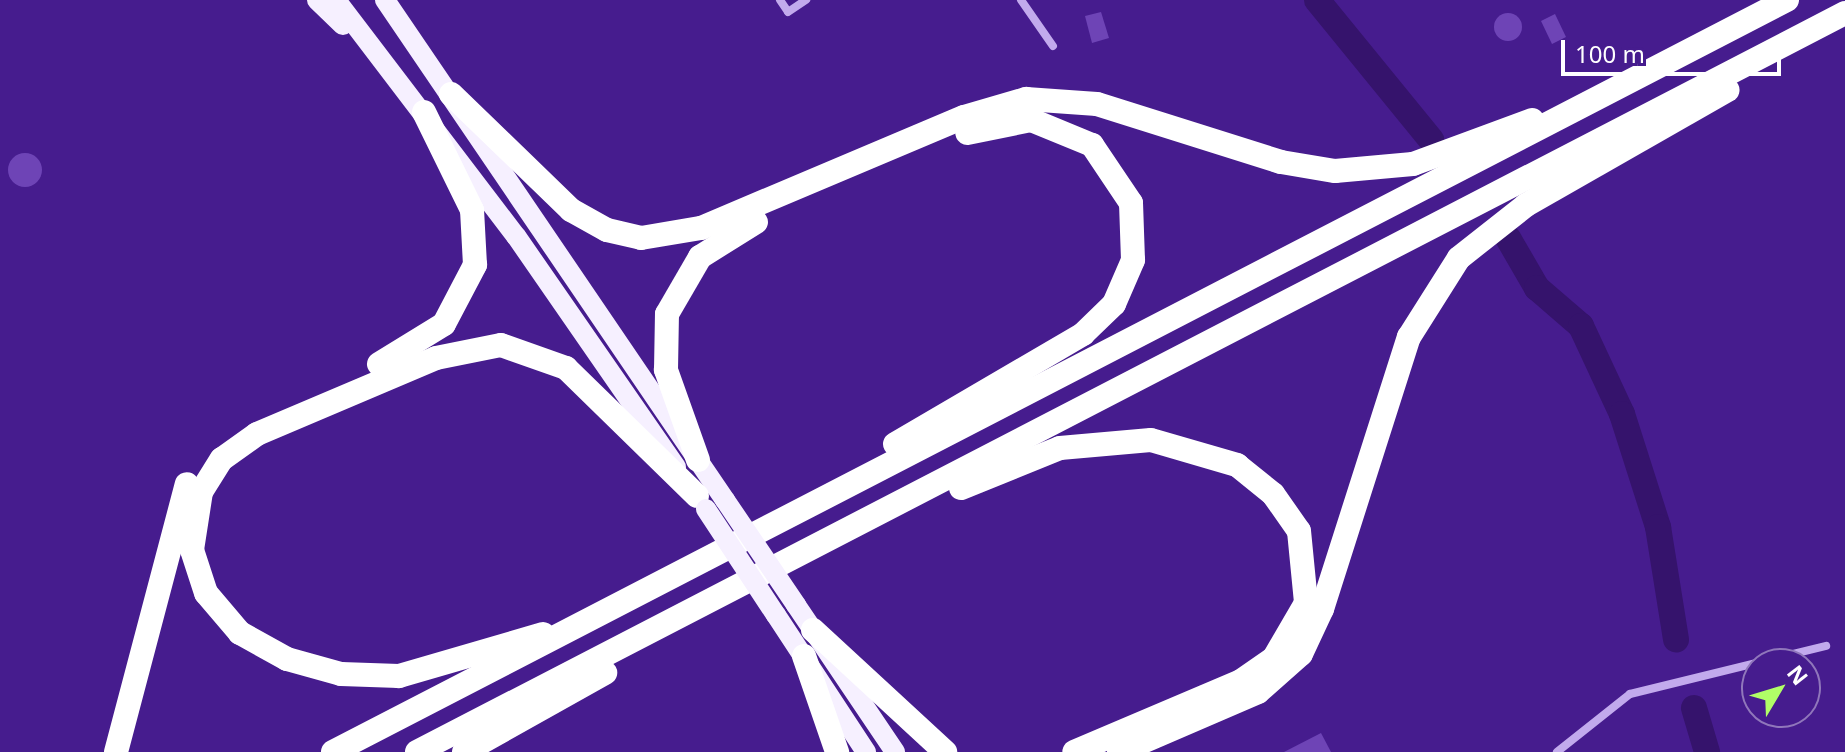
<!DOCTYPE html>
<html>
<head>
<meta charset="utf-8">
<style>
  body { margin:0 }
  #map { position:relative; width:1845px; height:752px; overflow:hidden; background:#461c8e; font-family:"Noto Sans",sans-serif }
  div>[style] { position:absolute }
  .river>* { height:26px; margin:-13px; padding:0 13px; transform-origin:13px; border-radius:13px; background:#35136c }
  .building>* { inset:0; background:#6e44b6 }
  .round { border-radius:50% }
  .street>* { height:8px; margin:-4px; padding:0 4px; transform-origin:4px; border-radius:4px; background:#c2aaed }
  .primary>* { height:20px; margin:-10px; padding:0 10px; transform-origin:10px; border-radius:10px; background:#f6f0ff }
  .highway>* { height:24px; margin:-12px; padding:0 12px; transform-origin:12px; border-radius:12px; background:#fff }
  .primary-bridge>* { height:20px; margin:-10px; padding:0 10px; transform-origin:10px; border-radius:10px; background:#f6f0ff }
  span { translate:-50% -50%; white-space:nowrap; text-align:center; line-height:1.15; -webkit-text-stroke:7px #461c8e; paint-order:stroke }
  .north { position:absolute; left:1741px; top:648px; width:80px; height:80px; box-sizing:border-box; background:#461c8e; border:2px solid #9077bb; border-radius:50%; rotate:52deg; font-size:22px; font-weight:700; line-height:32px; text-align:center; color:#fff }
  .north::after { content:''; display:block; margin:auto; width:28px; height:36px; background:#b0fe67; clip-path:polygon(50% 0,100% 100%,50% 72%,0 100%) }
  .scale { position:absolute; left:1561px; top:40px; width:220px; height:36px; box-sizing:border-box; border:4px solid #fff; border-top:0; padding-left:10px; font-size:24px; line-height:28px; white-space:nowrap; color:#fff; -webkit-text-stroke:6px #461c8e; paint-order:stroke }
</style>
</head>
<body>
<div id="map">
  <div class="river">
    <div style="left:1317px;top:0;width:181px;rotate:50.8deg"></div>
    <div style="left:1508px;top:238px;width:58px;rotate:59.9deg"></div>
    <div style="left:1537px;top:288px;width:58px;rotate:40.8deg"></div>
    <div style="left:1581px;top:326px;width:97px;rotate:65deg"></div>
    <div style="left:1622px;top:414px;width:119px;rotate:72.3deg"></div>
    <div style="left:1658px;top:527px;width:114px;rotate:80.9deg"></div>
    <div style="left:1694px;top:708px;width:46px;rotate:73.5deg"></div>
  </div>
  <div class="building">
    <div style="clip-path:polygon(1101px 12px,1109px 38px,1092px 43px,1085px 16px)"></div>
    <div class="round" style="left:1494px;top:13px;width:28px;height:28px"></div>
    <div style="clip-path:polygon(1555px 14px,1566px 37px,1552px 44px,1541px 21px)"></div>
    <div class="round" style="left:8px;top:153px;width:34px;height:34px"></div>
    <div style="clip-path:polygon(1321px 733px,1331px 752px,1284px 752px)"></div>
  </div>
  <div class="street">
    <div style="left:780px;top:0;width:14px;rotate:56deg"></div>
    <div style="left:788px;top:12px;width:22px;rotate:-34deg"></div>
    <div style="left:1021px;top:0;width:56px;rotate:55.2deg"></div>
    <div style="left:1557px;top:752px;width:93px;rotate:-38.5deg"></div>
    <div style="left:1630px;top:694px;width:202px;rotate:-13.8deg"></div>
  </div>
  <div class="primary">
    <div style="left:317px;top:0;width:36px;rotate:44deg"></div>
    <div style="left:336px;top:0;width:297px;rotate:52.7deg"></div>
    <div style="left:516px;top:236px;width:281px;rotate:55.3deg"></div>
    <div style="left:385px;top:0;width:605px;rotate:55.78deg"></div>
    <div style="left:796px;top:605px;width:177px;rotate:56deg"></div>
    <div style="left:776px;top:615px;width:164px;rotate:56.7deg"></div>
  </div>
  <div class="highway">
    <div style="left:451px;top:94px;width:167px;rotate:44deg"></div>
    <div style="left:571px;top:210px;width:41px;rotate:29.1deg"></div>
    <div style="left:607px;top:230px;width:35px;rotate:13deg"></div>
    <div style="left:641px;top:238px;width:61px;rotate:-9.5deg"></div>
    <div style="left:701px;top:228px;width:285px;rotate:-22.9deg"></div>
    <div style="left:964px;top:117px;width:65px;rotate:-16.2deg"></div>
    <div style="left:1026px;top:99px;width:71px;rotate:4deg"></div>
    <div style="left:1097px;top:104px;width:193px;rotate:17.5deg"></div>
    <div style="left:1281px;top:162px;width:55px;rotate:9.5deg"></div>
    <div style="left:1335px;top:171px;width:78px;rotate:-5.1deg"></div>
    <div style="left:1413px;top:164px;width:127px;rotate:-20.3deg"></div>
    <div style="left:379px;top:364px;width:76px;rotate:-31.6deg"></div>
    <div style="left:444px;top:324px;width:67px;rotate:-62.3deg"></div>
    <div style="left:475px;top:265px;width:55px;rotate:-93.1deg"></div>
    <div style="left:472px;top:210px;width:109px;rotate:-116.1deg"></div>
    <div style="left:895px;top:444px;width:218px;rotate:-30.3deg"></div>
    <div style="left:1083px;top:334px;width:43px;rotate:-44.1deg"></div>
    <div style="left:1114px;top:304px;width:48px;rotate:-66.6deg"></div>
    <div style="left:1133px;top:260px;width:57px;rotate:-92deg"></div>
    <div style="left:1131px;top:203px;width:70px;rotate:-123.9deg"></div>
    <div style="left:1092px;top:145px;width:66px;rotate:-157.7deg"></div>
    <div style="left:1031px;top:120px;width:65px;rotate:168.5deg"></div>
    <div style="left:698px;top:460px;width:96px;rotate:-109.6deg"></div>
    <div style="left:666px;top:370px;width:56px;rotate:-89deg"></div>
    <div style="left:667px;top:314px;width:66px;rotate:-59.9deg"></div>
    <div style="left:700px;top:257px;width:66px;rotate:-32deg"></div>
    <div style="left:961px;top:488px;width:107px;rotate:-22deg"></div>
    <div style="left:1060px;top:448px;width:91px;rotate:-5deg"></div>
    <div style="left:1151px;top:440px;width:90px;rotate:16.2deg"></div>
    <div style="left:1237px;top:465px;width:46px;rotate:38.9deg"></div>
    <div style="left:1273px;top:494px;width:45px;rotate:54.9deg"></div>
    <div style="left:1299px;top:531px;width:72px;rotate:84.4deg"></div>
    <div style="left:1306px;top:603px;width:64px;rotate:120.2deg"></div>
    <div style="left:1274px;top:658px;width:40px;rotate:145.1deg"></div>
    <div style="left:1241px;top:681px;width:181px;rotate:157deg"></div>
    <div style="left:813px;top:630px;width:180px;rotate:42.7deg"></div>
    <div style="left:543px;top:634px;width:150px;rotate:163.7deg"></div>
    <div style="left:399px;top:676px;width:58px;rotate:-178deg"></div>
    <div style="left:341px;top:674px;width:56px;rotate:-164.5deg"></div>
    <div style="left:287px;top:659px;width:54px;rotate:-151deg"></div>
    <div style="left:240px;top:633px;width:52px;rotate:-130.4deg"></div>
    <div style="left:206px;top:593px;width:45px;rotate:-108deg"></div>
    <div style="left:192px;top:550px;width:59px;rotate:-81.2deg"></div>
    <div style="left:201px;top:492px;width:39px;rotate:-58deg"></div>
    <div style="left:222px;top:459px;width:43px;rotate:-35.5deg"></div>
    <div style="left:257px;top:434px;width:194px;rotate:-23deg"></div>
    <div style="left:436px;top:358px;width:66px;rotate:-11.3deg"></div>
    <div style="left:501px;top:345px;width:69px;rotate:19.5deg"></div>
    <div style="left:566px;top:368px;width:183px;rotate:44.3deg"></div>
    <div style="left:804px;top:656px;width:102px;rotate:71deg"></div>
    <div style="left:116px;top:752px;width:277px;rotate:-75.2deg"></div>
    <div style="left:333px;top:752px;width:1637px;rotate:-27.35deg"></div>
    <div style="left:417px;top:752px;width:1608px;rotate:-27.36deg"></div>
    <div style="left:464px;top:752px;width:162px;rotate:-29.3deg"></div>
    <div style="left:1119px;top:752px;width:151px;rotate:-23.3deg"></div>
    <div style="left:1258px;top:692px;width:57px;rotate:-41.5deg"></div>
    <div style="left:1301px;top:654px;width:50px;rotate:-65deg"></div>
    <div style="left:1322px;top:609px;width:286px;rotate:-72.3deg"></div>
    <div style="left:1409px;top:337px;width:93px;rotate:-57.7deg"></div>
    <div style="left:1459px;top:258px;width:85px;rotate:-38.3deg"></div>
    <div style="left:1526px;top:205px;width:232px;rotate:-29.7deg"></div>
  </div>
  <div class="primary-bridge">
    <div style="left:725px;top:500px;width:127px;rotate:55.9deg"></div>
    <div style="left:706px;top:509px;width:127px;rotate:56.6deg"></div>
  </div>
  <div class="north">N</div>
  <div class="scale">100 m</div>
</div>
</body>
</html>
